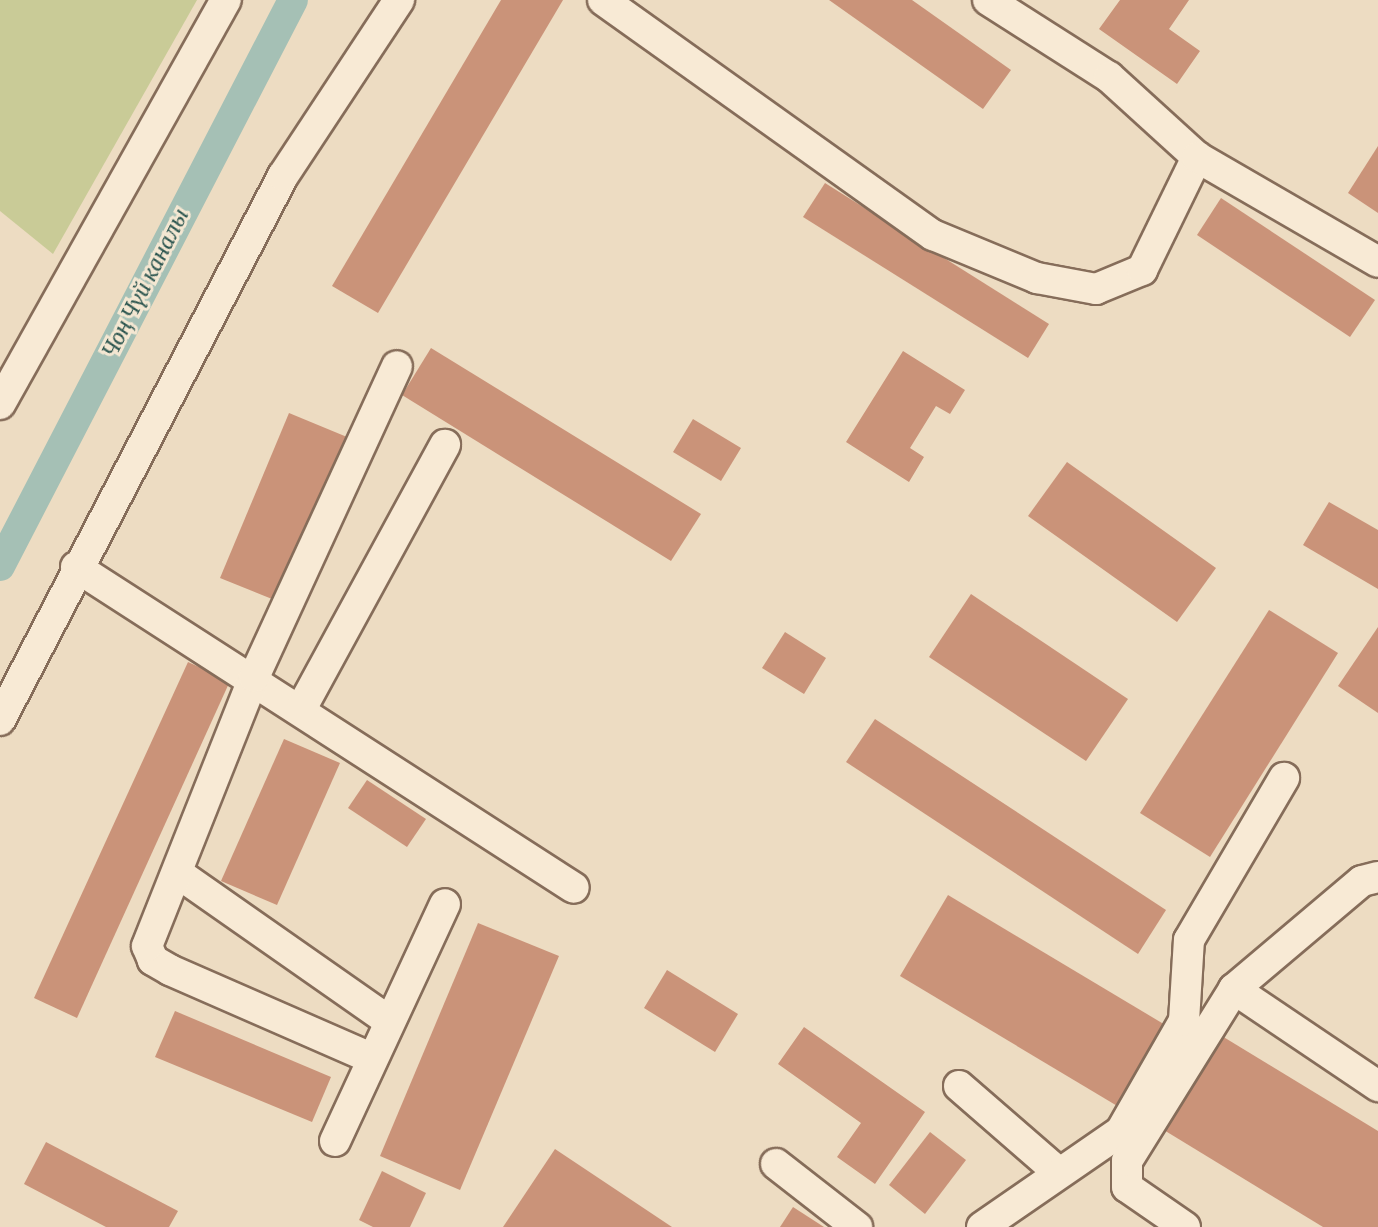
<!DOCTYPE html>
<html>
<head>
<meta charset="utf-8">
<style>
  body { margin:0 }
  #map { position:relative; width:1378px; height:1227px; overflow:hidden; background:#eddcc2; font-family:Merriweather,serif }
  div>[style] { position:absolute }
  .green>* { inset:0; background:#c9cb97 }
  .canal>* { height:30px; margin:-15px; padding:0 15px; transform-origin:15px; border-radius:15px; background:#a5c0b5 }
  .building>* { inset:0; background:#ca9379 }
  .roads { filter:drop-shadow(2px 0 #866d5a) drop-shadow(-2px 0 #866d5a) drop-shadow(0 2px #866d5a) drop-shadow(0 -2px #866d5a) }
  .minor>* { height:30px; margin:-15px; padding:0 15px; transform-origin:15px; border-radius:15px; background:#f8ead5 }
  span { translate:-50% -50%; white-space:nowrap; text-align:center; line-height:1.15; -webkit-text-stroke:6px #f4e7d2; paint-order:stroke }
  .water-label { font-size:21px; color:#2d5650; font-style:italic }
</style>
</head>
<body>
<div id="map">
  <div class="green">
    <div style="clip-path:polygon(0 0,197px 0,53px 254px,0 211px)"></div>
  </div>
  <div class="canal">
    <div style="left:0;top:566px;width:637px;rotate:-62.63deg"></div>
  </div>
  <div class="building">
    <div style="clip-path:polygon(501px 0,563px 0,378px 313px,332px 286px)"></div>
    <div style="clip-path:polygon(829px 0,912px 0,1011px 70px,983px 109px)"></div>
    <div style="clip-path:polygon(1120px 0,1189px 0,1169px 29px,1200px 51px,1177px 84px,1099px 29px)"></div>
    <div style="clip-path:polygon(1378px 146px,1378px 213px,1348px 193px)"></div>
    <div style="clip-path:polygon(825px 183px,1049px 324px,1028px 358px,803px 217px)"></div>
    <div style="clip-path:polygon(1221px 198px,1375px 300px,1350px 337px,1197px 235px)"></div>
    <div style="clip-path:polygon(431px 348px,701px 514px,671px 561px,402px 395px)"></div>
    <div style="clip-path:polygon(903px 351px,965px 390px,950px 414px,936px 406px,910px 448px,924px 457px,909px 482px,846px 442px)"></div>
    <div style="clip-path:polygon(289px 413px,347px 437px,277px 601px,220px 578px)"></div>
    <div style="clip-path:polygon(693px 419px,741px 448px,721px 481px,673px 452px)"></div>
    <div style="clip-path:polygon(1067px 462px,1216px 568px,1177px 622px,1028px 516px)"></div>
    <div style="clip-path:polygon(1329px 502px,1378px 530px,1378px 589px,1303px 545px)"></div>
    <div style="clip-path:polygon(971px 594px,1128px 699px,1086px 761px,929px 657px)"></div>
    <div style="clip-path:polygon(1269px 610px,1338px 653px,1210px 857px,1140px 813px)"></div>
    <div style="clip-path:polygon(1378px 627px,1378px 713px,1338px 686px)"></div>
    <div style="clip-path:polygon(785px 632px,826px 658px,804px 694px,762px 668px)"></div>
    <div style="clip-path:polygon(188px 662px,230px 681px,77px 1018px,34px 998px)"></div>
    <div style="clip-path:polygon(875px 719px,1166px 910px,1138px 954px,846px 762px)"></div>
    <div style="clip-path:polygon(284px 739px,340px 763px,277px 905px,221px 881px)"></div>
    <div style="clip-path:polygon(367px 780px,426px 819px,407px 847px,348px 808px)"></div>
    <div style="clip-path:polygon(948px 895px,1172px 1029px,1124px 1110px,900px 976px)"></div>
    <div style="clip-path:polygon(478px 923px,559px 956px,460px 1190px,380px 1156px)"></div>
    <div style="clip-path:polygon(667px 970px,738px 1014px,715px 1052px,644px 1008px)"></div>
    <div style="clip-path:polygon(175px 1011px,331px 1077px,312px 1122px,155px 1057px)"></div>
    <div style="clip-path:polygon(804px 1027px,925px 1112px,875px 1184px,837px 1157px,861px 1123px,778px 1064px)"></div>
    <div style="clip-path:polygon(1212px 1030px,1378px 1131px,1378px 1227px,1323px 1227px,1154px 1124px)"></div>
    <div style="clip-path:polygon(930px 1132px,966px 1160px,925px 1214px,889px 1185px)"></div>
    <div style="clip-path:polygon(46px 1142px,178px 1211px,169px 1227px,106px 1227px,24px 1184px)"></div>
    <div style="clip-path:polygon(555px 1149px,672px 1227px,503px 1227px)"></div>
    <div style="clip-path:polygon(382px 1171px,426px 1193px,410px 1227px,373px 1227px,359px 1220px)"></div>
    <div style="clip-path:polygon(793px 1207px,824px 1227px,780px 1227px)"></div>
  </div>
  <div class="roads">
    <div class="minor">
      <div style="left:603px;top:0;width:405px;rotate:35.5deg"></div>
      <div style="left:933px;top:235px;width:113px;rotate:22.5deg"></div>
      <div style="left:1037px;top:278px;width:60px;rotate:10.6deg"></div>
      <div style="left:1096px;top:289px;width:50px;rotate:-22.4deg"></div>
      <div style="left:1142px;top:270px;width:126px;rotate:-64deg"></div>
      <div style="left:988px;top:0;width:143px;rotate:32.5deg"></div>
      <div style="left:1109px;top:77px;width:119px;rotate:42.3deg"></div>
      <div style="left:1197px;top:157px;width:209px;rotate:30.1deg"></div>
      <div style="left:0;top:404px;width:463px;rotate:-60.8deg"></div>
      <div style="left:76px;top:567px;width:592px;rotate:32.8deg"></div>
      <div style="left:301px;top:709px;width:301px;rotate:-61.4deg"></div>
      <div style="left:0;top:720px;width:613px;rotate:-62.52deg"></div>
      <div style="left:283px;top:176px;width:211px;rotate:-56.6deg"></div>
      <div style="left:179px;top:874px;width:256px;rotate:35deg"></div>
      <div style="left:1234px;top:989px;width:174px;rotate:34deg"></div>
      <div style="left:371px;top:1058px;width:219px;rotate:-156.4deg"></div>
      <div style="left:170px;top:970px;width:20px;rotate:-150deg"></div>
      <div style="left:153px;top:960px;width:15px;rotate:-113deg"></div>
      <div style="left:147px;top:946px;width:289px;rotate:-68.3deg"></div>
      <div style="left:254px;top:677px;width:342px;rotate:-65.3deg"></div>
      <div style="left:959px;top:1086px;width:131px;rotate:41deg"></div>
      <div style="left:335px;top:1141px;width:261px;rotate:-65.1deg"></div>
      <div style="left:776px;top:1164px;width:103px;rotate:37.9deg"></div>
      <div style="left:982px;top:1227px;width:169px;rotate:-34.6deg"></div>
      <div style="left:1121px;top:1131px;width:127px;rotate:-60.2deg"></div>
      <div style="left:1184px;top:1021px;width:81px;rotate:-86.5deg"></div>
      <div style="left:1189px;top:940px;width:188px;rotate:-59.6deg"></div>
      <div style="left:1185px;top:1227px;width:70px;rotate:-145.4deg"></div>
      <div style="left:1127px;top:1187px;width:26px;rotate:-90deg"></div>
      <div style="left:1127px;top:1161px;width:203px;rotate:-58.1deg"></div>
      <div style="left:1234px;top:989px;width:167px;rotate:-40.2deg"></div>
      <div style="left:1362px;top:881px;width:16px;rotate:-14deg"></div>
    </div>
  </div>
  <div class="water-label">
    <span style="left:146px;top:283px;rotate:-63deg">Чоң Чүй каналы</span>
  </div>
</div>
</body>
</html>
